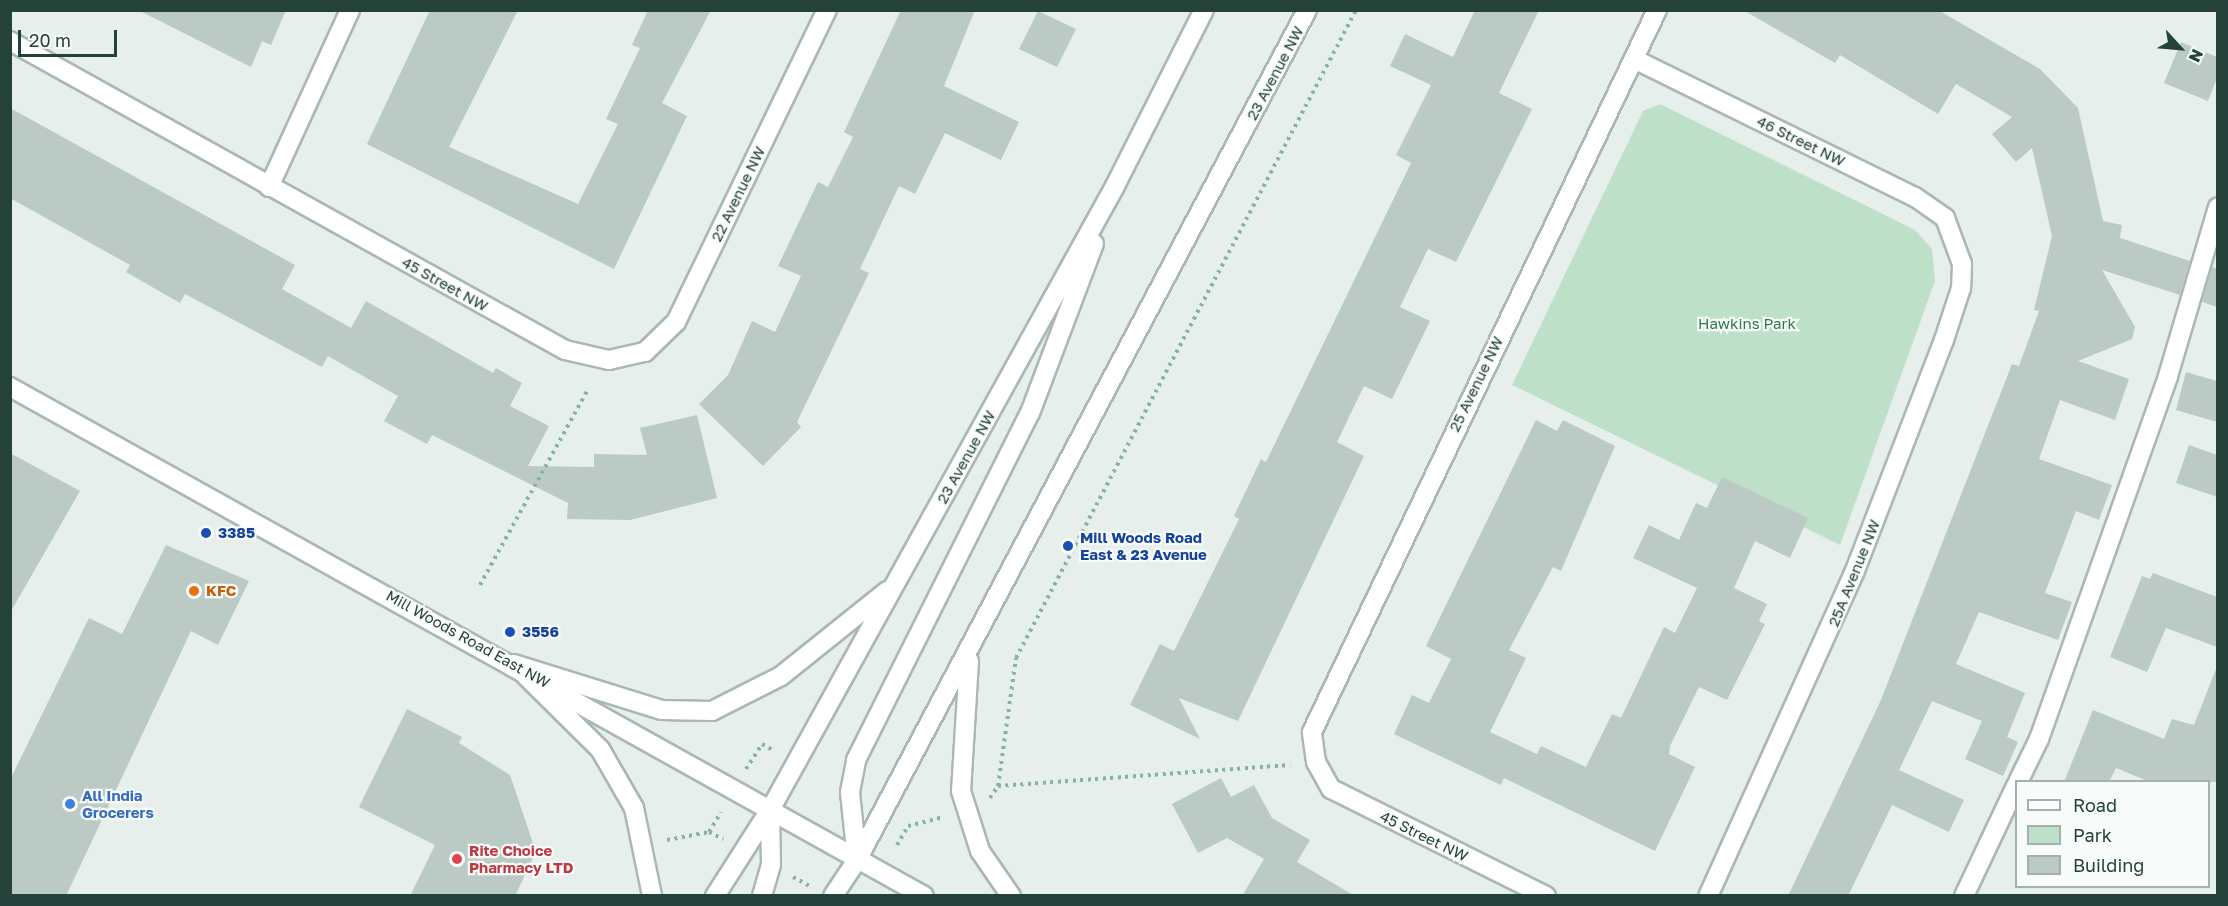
<!DOCTYPE html>
<html>
<head>
<meta charset="utf-8">
<style>
  body { margin:0 }
  #map { position:relative; width:2228px; height:906px; overflow:hidden; background:#e6efeb; font-family:"Golos Text",sans-serif }
  div>[style] { position:absolute }
  .green>* { inset:0; background:#bfe0c8 }
  .building>* { inset:0; background:#bbcac4 }
  .path>* { height:4px; margin-top:-2px; transform-origin:0; background:repeating-linear-gradient(90deg,#86b3a5 0 3px,transparent 0 7.5px) }
  .roads { filter:drop-shadow(2px 0 #a8b8b2) drop-shadow(-2px 0 #a8b8b2) drop-shadow(0 2px #a8b8b2) drop-shadow(0 -2px #a8b8b2) }
  .service>* { height:18px; margin:-9px; padding:0 9px; transform-origin:9px; border-radius:9px; background:#fff }
  .minor>* { height:18px; margin:-9px; padding:0 9px; transform-origin:9px; border-radius:9px; background:#fff }
  .tertiary>* { height:18px; margin:-9px; padding:0 9px; transform-origin:9px; border-radius:9px; background:#fff }
  .secondary>* { height:18px; margin:-9px; padding:0 9px; transform-origin:9px; border-radius:9px; background:#fff }
  .dots>* { width:16px; height:16px; translate:-50% -50%; box-sizing:border-box; border:3px solid #f7fbf9; border-radius:50% }
  span { translate:-50% -50%; white-space:nowrap; text-align:center; line-height:1.15; -webkit-text-stroke:4.5px #f7fbf9; paint-order:stroke }
  .street-label { font-size:15px; color:#24423a }
  .park-label { font-size:15px; color:#2d7a4b }
  .transit-label { font-size:15px; color:#164399; font-weight:700 }
  .left { translate:0 -50%; text-align:left }
  .food-label { font-size:15px; color:#c56008; font-weight:700 }
  .shop-label { font-size:15px; color:#366cbe; font-weight:700 }
  .health-label { font-size:15px; color:#be3a42; font-weight:700 }
  .frame { position:absolute; inset:0; border:12px solid #24423a; pointer-events:none }
  .legend { position:absolute; left:2015px; top:780px; width:195px; height:108px; box-sizing:border-box; background:#f7fbf9; border:2px solid #a3b1ad; margin:0; padding:8px 10px; list-style:none; font-size:18px; color:#24423a }
  .legend li { display:flex; align-items:center; gap:12px; height:30px }
  .legend b { width:30px; border:2px solid #a3b1ad }
  .north { position:absolute; left:2150px; top:18px; width:60px; height:60px; -webkit-text-stroke:4px #f7fbf9; paint-order:stroke; rotate:116deg; font-size:16px; font-weight:700; line-height:24px; text-align:center; color:#24423a }
  .north::after { content:''; display:block; margin:auto; width:21px; height:27px; background:#24423a; clip-path:polygon(50% 0,100% 100%,50% 72%,0 100%) }
  .scale { position:absolute; left:18px; top:30px; width:99px; height:27px; box-sizing:border-box; border:3px solid #24423a; border-top:0; padding-left:8px; font-size:18px; line-height:21px; white-space:nowrap; color:#24423a; -webkit-text-stroke:4px #f7fbf9; paint-order:stroke }
</style>
</head>
<body>
<div id="map">
  <div class="green">
    <div style="clip-path:polygon(1660px 104px,1915px 230px,1932px 249px,1935px 281px,1840px 545px,1512px 385px,1643px 111px)"></div>
  </div>
  <div class="building">
    <div style="clip-path:polygon(138px 10px,286px 10px,271px 45px,262px 41px,251px 67px)"></div>
    <div style="clip-path:polygon(430px 10px,518px 10px,449px 147px,578px 204px,618px 124px,606px 119px,640px 48px,632px 45px,648px 10px,711px 10px,662px 103px,687px 116px,614px 269px,367px 144px)"></div>
    <div style="clip-path:polygon(901px 10px,975px 10px,944px 86px,1019px 122px,1001px 160px,945px 133px,915px 194px,899px 186px,860px 269px,869px 273px,797px 422px,801px 427px,763px 466px,699px 404px,728px 375px,752px 321px,775px 332px,801px 276px,778px 266px,818px 182px,828px 187px,853px 137px,844px 132px)"></div>
    <div style="clip-path:polygon(1475px 10px,1539px 10px,1499px 93px,1532px 109px,1456px 262px,1428px 249px,1400px 307px,1430px 321px,1392px 399px,1364px 386px,1337px 442px,1364px 456px,1238px 721px,1179px 698px,1200px 739px,1130px 705px,1160px 644px,1174px 651px,1239px 519px,1234px 516px,1261px 459px,1266px 462px,1411px 163px,1396px 155px,1431px 85px,1390px 66px,1405px 34px,1453px 57px)"></div>
    <div style="clip-path:polygon(1743px 10px,1938px 10px,2040px 69px,2078px 108px,2103px 221px,2122px 225px,2120px 238px,2190px 261px,2180px 295px,2102px 270px,2135px 327px,2132px 339px,2078px 361px,2129px 379px,2115px 420px,2060px 400px,2039px 459px,2112px 485px,2099px 520px,2076px 511px,2045px 593px,2072px 602px,2058px 640px,1979px 612px,1956px 664px,2025px 693px,2007px 737px,2018px 742px,2003px 776px,1965px 759px,1982px 721px,1932px 701px,1899px 770px,1964px 800px,1949px 832px,1892px 805px,1848px 896px,1788px 896px,1881px 700px,2012px 364px,2019px 366px,2039px 311px,2034px 310px,2052px 236px,2032px 148px,2016px 162px,1992px 134px,2012px 117px,1956px 84px,1938px 114px,1840px 55px,1835px 63px)"></div>
    <div style="clip-path:polygon(1038px 11px,1076px 29px,1057px 67px,1019px 49px)"></div>
    <div style="clip-path:polygon(2181px 42px,2217px 57px,2217px 78px,2208px 101px,2164px 83px)"></div>
    <div style="clip-path:polygon(10px 108px,295px 265px,282px 289px,351px 328px,366px 301px,493px 373px,496px 368px,522px 383px,510px 406px,549px 426px,528px 466px,594px 467px,594px 454px,647px 455px,640px 428px,697px 415px,717px 498px,630px 520px,567px 519px,568px 503px,432px 435px,427px 444px,384px 421px,398px 396px,328px 356px,322px 367px,185px 294px,180px 303px,126px 272px,130px 265px,10px 198px)"></div>
    <div style="clip-path:polygon(2212px 267px,2217px 269px,2217px 307px,2202px 302px)"></div>
    <div style="clip-path:polygon(2186px 372px,2217px 381px,2217px 422px,2176px 410px)"></div>
    <div style="clip-path:polygon(1536px 420px,1557px 431px,1563px 420px,1615px 446px,1561px 571px,1553px 567px,1509px 650px,1526px 658px,1490px 732px,1537px 754px,1541px 746px,1586px 767px,1612px 714px,1621px 718px,1664px 627px,1675px 633px,1697px 588px,1633px 558px,1649px 525px,1679px 540px,1696px 503px,1707px 508px,1722px 477px,1808px 518px,1790px 558px,1755px 541px,1734px 588px,1767px 604px,1759px 621px,1765px 624px,1727px 700px,1699px 687px,1670px 746px,1669px 754px,1695px 767px,1655px 851px,1504px 778px,1501px 785px,1394px 734px,1412px 695px,1429px 703px,1451px 659px,1426px 646px)"></div>
    <div style="clip-path:polygon(2189px 445px,2217px 455px,2217px 497px,2176px 483px)"></div>
    <div style="clip-path:polygon(10px 453px,80px 491px,10px 613px)"></div>
    <div style="clip-path:polygon(166px 545px,249px 581px,218px 645px,191px 631px,66px 896px,10px 896px,10px 780px,89px 618px,122px 634px)"></div>
    <div style="clip-path:polygon(2153px 573px,2217px 597px,2217px 647px,2166px 628px,2147px 672px,2110px 657px,2142px 576px,2150px 579px)"></div>
    <div style="clip-path:polygon(2216px 669px,2217px 782px,2150px 782px,2116px 768px,2109px 782px,2064px 782px,2093px 710px,2164px 739px,2172px 719px,2194px 725px)"></div>
    <div style="clip-path:polygon(407px 709px,462px 737px,459px 743px,510px 775px,536px 852px,515px 896px,410px 896px,435px 845px,359px 807px)"></div>
    <div style="clip-path:polygon(1221px 778px,1231px 797px,1254px 785px,1272px 818px,1310px 840px,1297px 862px,1355px 896px,1242px 896px,1264px 859px,1227px 838px,1198px 853px,1172px 804px)"></div>
  </div>
  <div class="path">
    <div style="left:480px;top:585px;width:222px;rotate:-61.1deg"></div>
    <div style="left:746px;top:769px;width:30px;rotate:-57deg"></div>
    <div style="left:762px;top:744px;width:14px;rotate:30deg"></div>
    <div style="left:998px;top:786px;width:293px;rotate:-4.1deg"></div>
    <div style="left:990px;top:798px;width:14px;rotate:-56deg"></div>
    <div style="left:998px;top:786px;width:129px;rotate:-82deg"></div>
    <div style="left:1016px;top:658px;width:732px;rotate:-62.31deg"></div>
    <div style="left:709px;top:832px;width:23px;rotate:-59deg"></div>
    <div style="left:667px;top:840px;width:43px;rotate:-10.8deg"></div>
    <div style="left:709px;top:832px;width:16px;rotate:27deg"></div>
    <div style="left:897px;top:845px;width:22px;rotate:-60deg"></div>
    <div style="left:908px;top:826px;width:37px;rotate:-14deg"></div>
    <div style="left:793px;top:877px;width:19px;rotate:28deg"></div>
  </div>
  <div class="roads">
    <div class="service">
      <div style="left:2018px;top:782px;width:48px;rotate:-64deg"></div>
      <div style="left:2039px;top:739px;width:385px;rotate:-70.4deg"></div>
      <div style="left:2168px;top:376px;width:176px;rotate:-73.5deg"></div>
      <div style="left:1964px;top:896px;width:122px;rotate:-64.7deg"></div>
    </div>
    <div class="minor">
      <div style="left:10px;top:41px;width:635px;rotate:29.11deg"></div>
      <div style="left:565px;top:350px;width:45px;rotate:12.8deg"></div>
      <div style="left:609px;top:360px;width:37px;rotate:-13deg"></div>
      <div style="left:645px;top:352px;width:43px;rotate:-44.1deg"></div>
      <div style="left:676px;top:322px;width:347px;rotate:-64.2deg"></div>
      <div style="left:1634px;top:59px;width:313px;rotate:26.2deg"></div>
      <div style="left:1915px;top:197px;width:37px;rotate:35deg"></div>
      <div style="left:1945px;top:218px;width:49px;rotate:69.7deg"></div>
      <div style="left:1962px;top:264px;width:24px;rotate:92deg"></div>
      <div style="left:1961px;top:288px;width:55px;rotate:108.1deg"></div>
      <div style="left:1944px;top:340px;width:250px;rotate:111.1deg"></div>
      <div style="left:1854px;top:573px;width:354px;rotate:114.3deg"></div>
      <div style="left:269px;top:187px;width:195px;rotate:-65.4deg"></div>
      <div style="left:1546px;top:896px;width:240px;rotate:-153.5deg"></div>
      <div style="left:1331px;top:789px;width:31px;rotate:-119deg"></div>
      <div style="left:1316px;top:762px;width:30px;rotate:-98deg"></div>
      <div style="left:1312px;top:732px;width:800px;rotate:-64.46deg"></div>
    </div>
    <div class="tertiary">
      <div style="left:10px;top:387px;width:1046px;rotate:29.11deg"></div>
    </div>
    <div class="secondary">
      <div style="left:969px;top:661px;width:130px;rotate:93.5deg"></div>
      <div style="left:961px;top:791px;width:63px;rotate:72.4deg"></div>
      <div style="left:980px;top:851px;width:55px;rotate:55.4deg"></div>
      <div style="left:514px;top:664px;width:155px;rotate:17.3deg"></div>
      <div style="left:662px;top:710px;width:50px;rotate:1.1deg"></div>
      <div style="left:712px;top:711px;width:77px;rotate:-26.9deg"></div>
      <div style="left:781px;top:676px;width:136px;rotate:-38.7deg"></div>
      <div style="left:517px;top:667px;width:117px;rotate:44.7deg"></div>
      <div style="left:600px;top:749px;width:68px;rotate:60deg"></div>
      <div style="left:634px;top:808px;width:90px;rotate:78.4deg"></div>
      <div style="left:857px;top:860px;width:68px;rotate:-95.9deg"></div>
      <div style="left:850px;top:792px;width:33px;rotate:-79deg"></div>
      <div style="left:856px;top:760px;width:388px;rotate:-63.4deg"></div>
      <div style="left:1030px;top:413px;width:181px;rotate:-69.3deg"></div>
      <div style="left:715px;top:896px;width:102px;rotate:-57.4deg"></div>
      <div style="left:770px;top:810px;width:713px;rotate:-61.06deg"></div>
      <div style="left:1115px;top:186px;width:197px;rotate:-63.2deg"></div>
      <div style="left:762px;top:896px;width:32px;rotate:-74deg"></div>
      <div style="left:771px;top:865px;width:55px;rotate:-91deg"></div>
      <div style="left:833px;top:896px;width:43px;rotate:-56.3deg"></div>
      <div style="left:857px;top:860px;width:962px;rotate:-62.1deg"></div>
    </div>
  </div>
  <div class="dots">
    <div style="left:206px;top:533px;background:#1a4fb4"></div>
    <div style="left:1068px;top:546px;background:#1a4fb4"></div>
    <div style="left:194px;top:591px;background:#e8710a"></div>
    <div style="left:510px;top:632px;background:#1a4fb4"></div>
    <div style="left:70px;top:804px;background:#3f7fe0"></div>
    <div style="left:457px;top:859px;background:#e0444e"></div>
  </div>
  <div class="street-label">
    <span style="left:1275px;top:73px;rotate:-62deg">23 Avenue NW</span>
    <span style="left:1801px;top:141px;rotate:26deg">46 Street NW</span>
    <span style="left:738px;top:194px;rotate:-64deg">22 Avenue NW</span>
    <span style="left:445px;top:284px;rotate:29deg">45 Street NW</span>
    <span style="left:1476px;top:384px;rotate:-64deg">25 Avenue NW</span>
    <span style="left:966px;top:457px;rotate:-61deg">23 Avenue NW</span>
    <span style="left:1854px;top:573px;rotate:-68deg">25A Avenue NW</span>
    <span style="left:468px;top:639px;rotate:29deg">Mill Woods Road East NW</span>
    <span style="left:1424px;top:836px;rotate:26deg">45 Street NW</span>
  </div>
  <div class="park-label">
    <span style="left:1747px;top:324px">Hawkins Park</span>
  </div>
  <div class="transit-label">
    <span class="left" style="left:218px;top:533px">3385</span>
    <span class="left" style="left:1080px;top:546px">Mill Woods Road<br>East &amp; 23 Avenue</span>
    <span class="left" style="left:522px;top:632px">3556</span>
  </div>
  <div class="food-label">
    <span class="left" style="left:206px;top:591px">KFC</span>
  </div>
  <div class="shop-label">
    <span class="left" style="left:82px;top:804px">All India<br>Grocerers</span>
  </div>
  <div class="health-label">
    <span class="left" style="left:469px;top:859px">Rite Choice<br>Pharmacy LTD</span>
  </div>
  <div class="frame"></div>
  <ul class="legend">
  <li><b style="height:8px;background:#fff"></b>Road</li>
  <li><b style="height:16px;background:#bfe0c8"></b>Park</li>
  <li><b style="height:16px;background:#bbcac4"></b>Building</li>
  </ul>
  <div class="north">N</div>
  <div class="scale">20 m</div>
</div>
</body>
</html>
